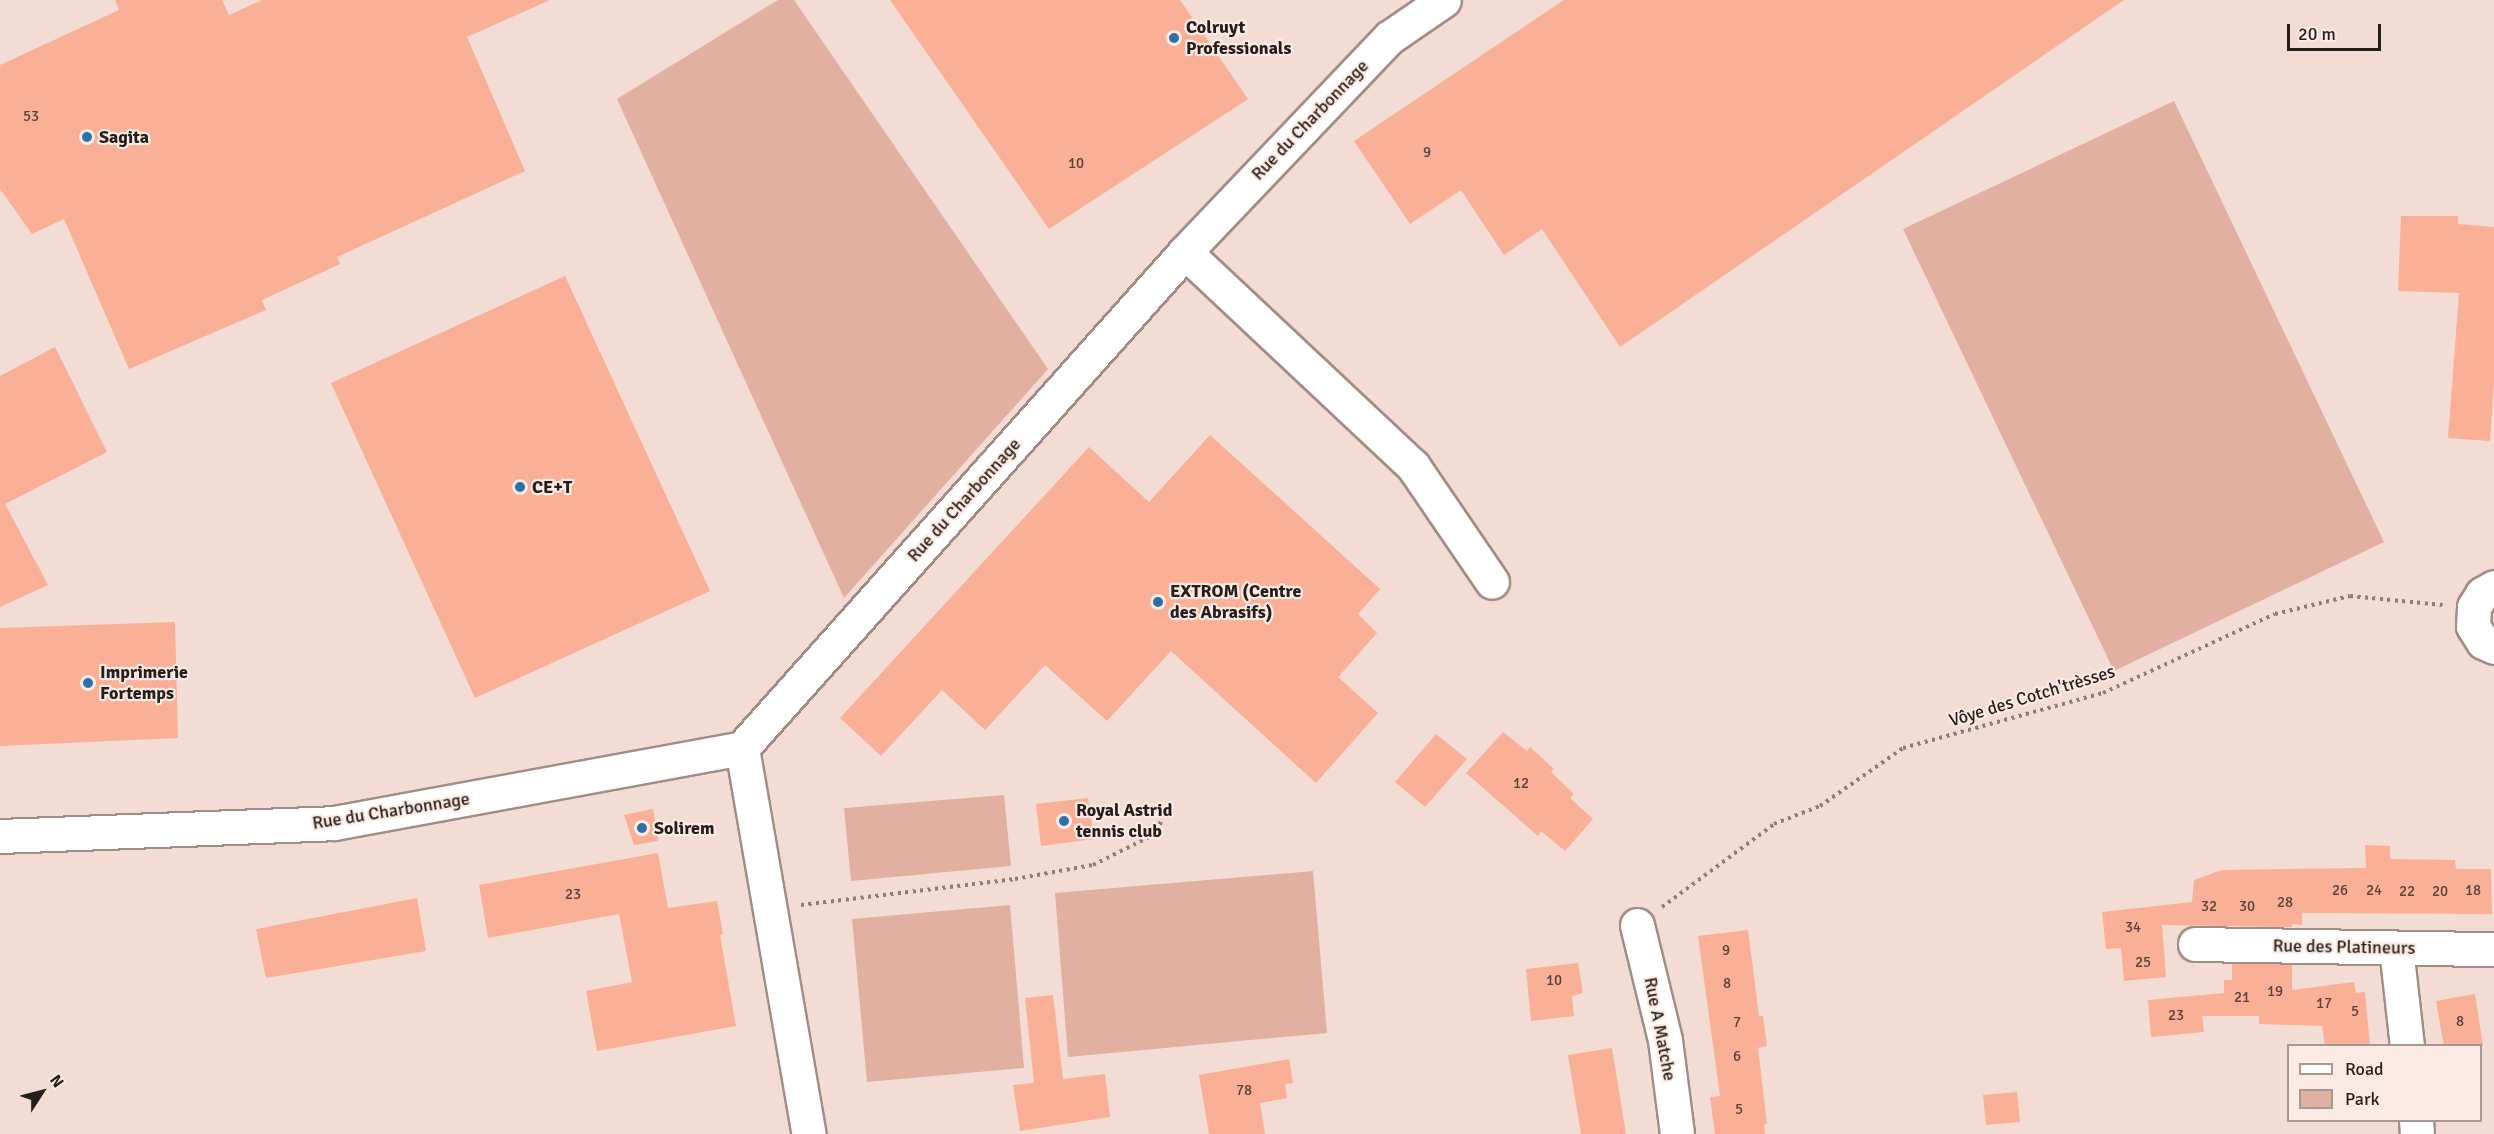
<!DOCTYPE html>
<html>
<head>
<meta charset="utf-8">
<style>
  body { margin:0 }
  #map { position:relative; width:2494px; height:1134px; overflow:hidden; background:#f2dcd4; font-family:Signika,sans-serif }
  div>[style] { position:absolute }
  .green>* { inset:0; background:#e2b0a0 }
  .building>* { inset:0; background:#faaf97 }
  .path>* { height:4px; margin-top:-2px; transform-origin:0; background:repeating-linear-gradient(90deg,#8c7d77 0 3px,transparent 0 7.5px) }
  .roads { filter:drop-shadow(2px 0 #a18c86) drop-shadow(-2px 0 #a18c86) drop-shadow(0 2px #a18c86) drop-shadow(0 -2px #a18c86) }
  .minor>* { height:33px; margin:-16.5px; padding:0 16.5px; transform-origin:16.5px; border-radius:16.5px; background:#fff }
  .dots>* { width:16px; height:16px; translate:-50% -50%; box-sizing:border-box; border:3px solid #fceae4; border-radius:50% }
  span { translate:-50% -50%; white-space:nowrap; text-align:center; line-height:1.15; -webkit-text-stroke:4.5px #fceae4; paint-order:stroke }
  .number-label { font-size:15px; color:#5b423a }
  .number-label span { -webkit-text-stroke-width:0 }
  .poi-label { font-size:18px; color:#261e1b; font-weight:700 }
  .left { translate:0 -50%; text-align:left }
  .street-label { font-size:18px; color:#261e1b }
  .legend { position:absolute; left:2287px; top:1044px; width:195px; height:78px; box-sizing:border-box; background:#fceae4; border:2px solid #a69894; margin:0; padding:8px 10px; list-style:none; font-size:18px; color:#261e1b }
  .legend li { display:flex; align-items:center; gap:12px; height:30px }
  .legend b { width:30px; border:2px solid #a69894 }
  .north { position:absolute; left:12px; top:1062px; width:60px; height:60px; -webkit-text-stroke:4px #fceae4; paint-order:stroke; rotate:54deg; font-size:16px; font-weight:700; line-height:24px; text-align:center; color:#261e1b }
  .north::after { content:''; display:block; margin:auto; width:21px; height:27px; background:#261e1b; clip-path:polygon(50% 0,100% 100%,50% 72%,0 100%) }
  .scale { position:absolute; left:2287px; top:24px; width:94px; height:27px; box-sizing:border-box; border:3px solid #261e1b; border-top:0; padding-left:8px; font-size:18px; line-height:21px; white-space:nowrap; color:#261e1b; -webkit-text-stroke:4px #fceae4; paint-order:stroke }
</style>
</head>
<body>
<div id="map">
  <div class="green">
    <div style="clip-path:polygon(778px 0,794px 0,1048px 369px,844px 598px,617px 99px)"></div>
    <div style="clip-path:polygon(2174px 101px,2384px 542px,2114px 671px,1903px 229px)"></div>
    <div style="clip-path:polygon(1004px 795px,1011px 866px,851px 881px,844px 808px)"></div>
    <div style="clip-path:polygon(1313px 871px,1327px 1033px,1068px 1057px,1055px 893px)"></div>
    <div style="clip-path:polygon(1010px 905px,1024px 1068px,867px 1082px,852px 919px)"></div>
  </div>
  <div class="building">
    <div style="clip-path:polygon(115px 0,222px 0,229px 15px,262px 0,550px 0,467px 37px,525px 171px,337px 257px,340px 264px,262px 300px,266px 310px,129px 369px,64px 219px,32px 234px,0 189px,0 65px,119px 10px)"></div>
    <div style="clip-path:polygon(890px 0,1180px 0,1248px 99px,1049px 229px)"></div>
    <div style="clip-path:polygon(1564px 0,2124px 0,1620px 347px,1542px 229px,1504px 255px,1461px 190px,1410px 224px,1354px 141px)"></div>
    <div style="clip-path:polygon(2401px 216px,2458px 216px,2458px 224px,2494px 227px,2494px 383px,2490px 441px,2448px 438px,2459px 293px,2398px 291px)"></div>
    <div style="clip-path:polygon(565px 276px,710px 591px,475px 698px,331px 383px)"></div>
    <div style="clip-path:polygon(55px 347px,107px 452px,5px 504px,48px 585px,0 607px,0 376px)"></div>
    <div style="clip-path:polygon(1210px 435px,1380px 589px,1358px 614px,1377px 633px,1338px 677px,1378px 713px,1316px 783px,1171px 651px,1107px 721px,1045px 665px,985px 730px,942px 690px,881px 756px,840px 718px,1089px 447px,1149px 502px)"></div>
    <div style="clip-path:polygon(175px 622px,178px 738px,0 746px,0 628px)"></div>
    <div style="clip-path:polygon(1503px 732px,1527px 751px,1530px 747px,1554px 769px,1551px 772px,1574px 794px,1570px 798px,1593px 819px,1565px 851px,1541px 831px,1538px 836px,1466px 773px)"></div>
    <div style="clip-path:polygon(1436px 734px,1467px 759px,1425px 807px,1395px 782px)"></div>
    <div style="clip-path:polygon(1088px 798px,1094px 839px,1041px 846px,1036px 804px)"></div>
    <div style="clip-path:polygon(653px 809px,658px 841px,634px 845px,624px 815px)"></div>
    <div style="clip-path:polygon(2365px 845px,2390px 846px,2390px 859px,2455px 860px,2456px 869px,2491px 869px,2492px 914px,2302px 913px,2302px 925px,2292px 924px,2292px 927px,2162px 925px,2166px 977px,2124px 981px,2121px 948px,2106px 949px,2102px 912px,2192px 902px,2194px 880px,2222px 870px,2366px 868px)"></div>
    <div style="clip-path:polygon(658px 853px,668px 908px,717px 901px,723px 934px,720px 935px,736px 1026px,597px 1051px,586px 991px,632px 982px,619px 914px,488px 938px,479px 885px)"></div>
    <div style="clip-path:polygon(417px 898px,426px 951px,266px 978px,256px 929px)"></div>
    <div style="clip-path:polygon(1748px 930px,1759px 1016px,1763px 1016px,1767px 1046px,1758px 1048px,1767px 1124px,1764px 1125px,1765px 1134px,1715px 1134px,1710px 1097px,1720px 1096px,1698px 936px)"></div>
    <div style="clip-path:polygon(1578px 963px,1583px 993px,1572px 996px,1574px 1016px,1531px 1021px,1526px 969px)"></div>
    <div style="clip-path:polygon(2232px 963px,2292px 964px,2292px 990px,2354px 982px,2356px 993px,2365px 992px,2370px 1046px,2325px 1046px,2322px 1026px,2259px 1024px,2259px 1016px,2202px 1016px,2204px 1032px,2151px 1037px,2148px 1000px,2224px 993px,2224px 980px,2232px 980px)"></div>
    <div style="clip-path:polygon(2475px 994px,2483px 1046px,2444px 1046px,2436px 1001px)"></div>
    <div style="clip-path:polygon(1053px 995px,1063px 1079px,1105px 1074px,1110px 1117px,1020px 1131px,1013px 1085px,1034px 1083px,1025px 998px)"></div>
    <div style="clip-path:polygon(1612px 1048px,1626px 1134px,1581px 1134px,1568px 1055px)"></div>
    <div style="clip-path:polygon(1289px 1059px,1293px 1083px,1285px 1084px,1287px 1098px,1260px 1103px,1265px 1134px,1209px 1134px,1199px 1075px)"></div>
    <div style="clip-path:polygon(2017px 1092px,2020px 1122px,1986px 1125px,1983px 1095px)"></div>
  </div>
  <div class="path">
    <div style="left:801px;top:905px;width:216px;rotate:-6.9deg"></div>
    <div style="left:1015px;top:879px;width:79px;rotate:-10.2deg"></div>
    <div style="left:1093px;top:865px;width:74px;rotate:-26.6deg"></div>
    <div style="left:1159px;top:832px;width:20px;rotate:-81deg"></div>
    <div style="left:1662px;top:907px;width:139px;rotate:-36.5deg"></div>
    <div style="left:1774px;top:824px;width:49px;rotate:-21.4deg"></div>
    <div style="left:1820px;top:806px;width:101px;rotate:-34.9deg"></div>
    <div style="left:1903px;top:748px;width:207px;rotate:-15.4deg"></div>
    <div style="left:2103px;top:693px;width:189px;rotate:-24.7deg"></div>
    <div style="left:2275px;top:614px;width:77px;rotate:-13.5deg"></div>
    <div style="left:2350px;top:596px;width:93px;rotate:5.5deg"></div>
  </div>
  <div class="roads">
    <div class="minor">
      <div style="left:1185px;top:252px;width:313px;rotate:43.2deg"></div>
      <div style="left:1413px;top:466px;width:140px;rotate:55.7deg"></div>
      <div style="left:2494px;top:587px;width:14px;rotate:150deg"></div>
      <div style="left:2482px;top:594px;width:15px;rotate:122deg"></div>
      <div style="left:2474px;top:607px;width:19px;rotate:93deg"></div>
      <div style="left:2473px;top:626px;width:19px;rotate:58deg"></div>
      <div style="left:2483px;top:642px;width:12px;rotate:24deg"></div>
      <div style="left:742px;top:748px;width:392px;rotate:80.2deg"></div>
      <div style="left:0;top:836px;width:334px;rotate:-2.2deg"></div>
      <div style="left:334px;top:823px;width:415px;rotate:-10.4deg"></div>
      <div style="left:742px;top:748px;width:665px;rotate:-48.23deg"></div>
      <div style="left:1185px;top:252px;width:297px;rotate:-46.4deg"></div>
      <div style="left:1390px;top:37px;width:65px;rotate:-34.4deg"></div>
      <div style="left:1637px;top:925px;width:118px;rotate:76.3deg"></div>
      <div style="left:1665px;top:1040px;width:95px;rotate:82.7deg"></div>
      <div style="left:2195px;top:944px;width:299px;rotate:1deg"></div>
      <div style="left:2396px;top:948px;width:99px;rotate:83.6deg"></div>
      <div style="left:2416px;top:1120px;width:14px;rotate:86deg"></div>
    </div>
  </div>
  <div class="dots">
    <div style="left:1174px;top:38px;background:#2d70a5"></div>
    <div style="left:87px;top:137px;background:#2d70a5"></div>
    <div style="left:520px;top:487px;background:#2d70a5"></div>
    <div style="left:1158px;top:602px;background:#2d70a5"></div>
    <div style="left:88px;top:683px;background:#2d70a5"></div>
    <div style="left:1064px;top:821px;background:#2d70a5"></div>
    <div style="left:642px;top:828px;background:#2d70a5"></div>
  </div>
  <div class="number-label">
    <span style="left:31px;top:117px">53</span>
    <span style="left:1427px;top:153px">9</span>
    <span style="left:1076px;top:164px">10</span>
    <span style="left:1521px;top:784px">12</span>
    <span style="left:2340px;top:891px">26</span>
    <span style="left:2374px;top:891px">24</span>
    <span style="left:2473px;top:891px">18</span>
    <span style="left:2407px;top:892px">22</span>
    <span style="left:2440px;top:892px">20</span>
    <span style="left:573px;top:895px">23</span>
    <span style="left:2285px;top:903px">28</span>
    <span style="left:2209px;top:907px">32</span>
    <span style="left:2247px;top:907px">30</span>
    <span style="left:2133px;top:928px">34</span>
    <span style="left:1726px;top:951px">9</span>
    <span style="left:2143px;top:963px">25</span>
    <span style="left:1554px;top:981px">10</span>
    <span style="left:1727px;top:984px">8</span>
    <span style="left:2275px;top:992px">19</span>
    <span style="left:2242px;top:998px">21</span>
    <span style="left:2324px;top:1004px">17</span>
    <span style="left:2355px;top:1012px">5</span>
    <span style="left:2176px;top:1016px">23</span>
    <span style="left:2460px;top:1022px">8</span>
    <span style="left:1737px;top:1023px">7</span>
    <span style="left:1737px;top:1057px">6</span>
    <span style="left:1244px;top:1091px">78</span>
    <span style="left:1739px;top:1110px">5</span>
  </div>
  <div class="poi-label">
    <span class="left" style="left:1186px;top:38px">Colruyt<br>Professionals</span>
    <span class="left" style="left:99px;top:137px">Sagita</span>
    <span class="left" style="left:532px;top:487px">CE+T</span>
    <span class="left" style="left:1170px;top:602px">EXTROM (Centre<br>des Abrasifs)</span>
    <span class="left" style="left:100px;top:683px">Imprimerie<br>Fortemps</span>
    <span class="left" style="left:1076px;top:821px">Royal Astrid<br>tennis club</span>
    <span class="left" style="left:654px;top:828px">Solirem</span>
  </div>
  <div class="street-label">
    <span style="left:1310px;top:120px;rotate:-46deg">Rue du Charbonnage</span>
    <span style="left:964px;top:500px;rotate:-48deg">Rue du Charbonnage</span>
    <span style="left:2032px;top:696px;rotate:-17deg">Vôye des Cotch'trèsses</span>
    <span style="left:391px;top:811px;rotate:-9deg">Rue du Charbonnage</span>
    <span style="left:2344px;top:947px;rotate:1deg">Rue des Platineurs</span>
    <span style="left:1660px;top:1029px;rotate:79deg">Rue A Matche</span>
  </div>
  <ul class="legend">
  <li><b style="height:8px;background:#fff"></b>Road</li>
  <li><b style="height:16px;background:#e2b0a0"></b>Park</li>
  </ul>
  <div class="north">N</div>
  <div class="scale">20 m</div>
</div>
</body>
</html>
